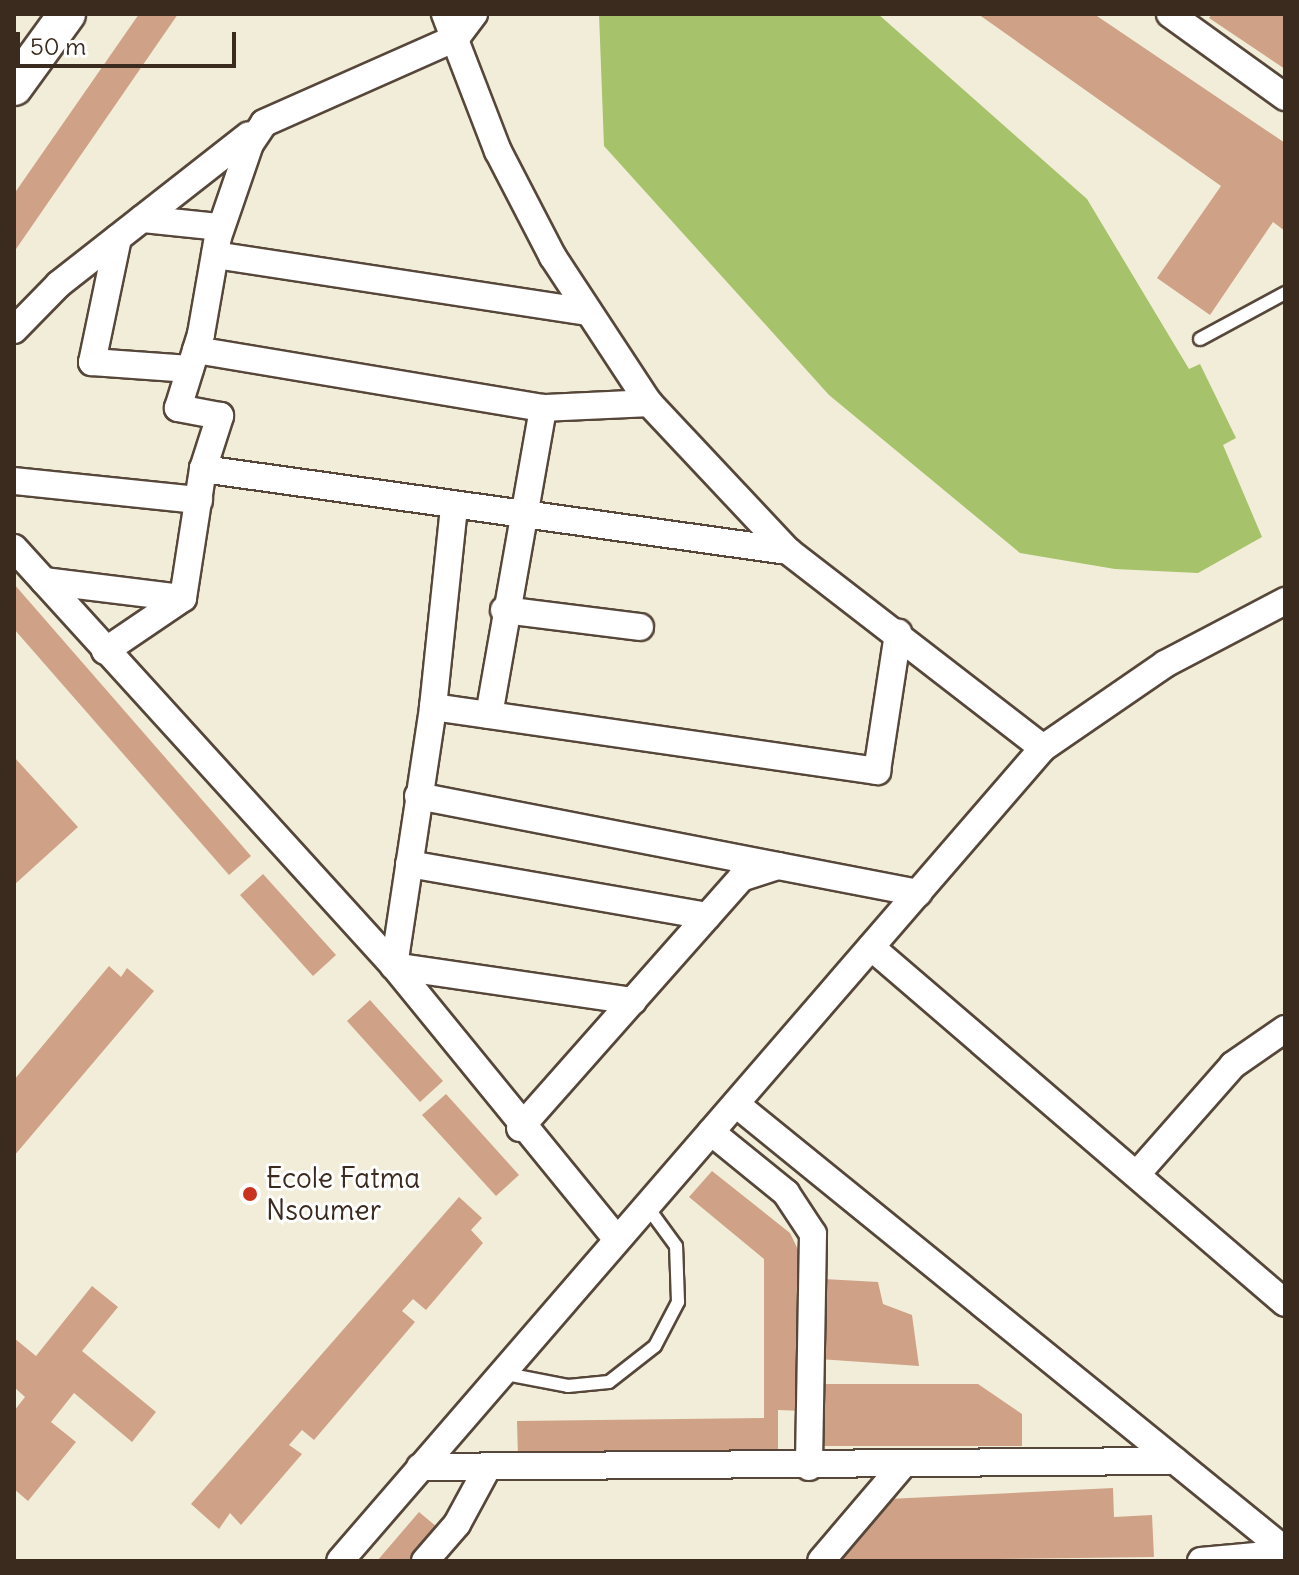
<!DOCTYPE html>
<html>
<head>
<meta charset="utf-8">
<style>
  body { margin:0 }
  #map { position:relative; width:1299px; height:1575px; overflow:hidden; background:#f2edd8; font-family:Delius,sans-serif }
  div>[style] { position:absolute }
  .green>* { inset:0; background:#a6c26a }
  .building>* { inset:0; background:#cfa287 }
  .roads { filter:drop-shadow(2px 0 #56473a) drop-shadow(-2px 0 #56473a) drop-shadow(0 2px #56473a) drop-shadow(0 -2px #56473a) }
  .lane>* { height:12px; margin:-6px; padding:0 6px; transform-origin:6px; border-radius:6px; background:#fff }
  .street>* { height:26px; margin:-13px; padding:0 13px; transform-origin:13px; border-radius:13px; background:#fff }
  .secondary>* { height:36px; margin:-18px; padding:0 18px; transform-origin:18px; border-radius:18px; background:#fff }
  .dots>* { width:22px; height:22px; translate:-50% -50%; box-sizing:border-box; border:4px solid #fff; border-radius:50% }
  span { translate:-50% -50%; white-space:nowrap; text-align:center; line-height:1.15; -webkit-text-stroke:6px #fff; paint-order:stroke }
  .poi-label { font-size:28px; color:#3b2a1e }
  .left { translate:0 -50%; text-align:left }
  .frame { position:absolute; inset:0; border:16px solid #3b2a1e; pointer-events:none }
  .scale { position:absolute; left:16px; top:32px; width:220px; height:36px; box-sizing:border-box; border:4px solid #3b2a1e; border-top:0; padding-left:10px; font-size:24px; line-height:28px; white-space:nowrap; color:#3b2a1e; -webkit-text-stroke:6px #fff; paint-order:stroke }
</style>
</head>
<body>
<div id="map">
  <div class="green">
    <div style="clip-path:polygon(599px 14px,878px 14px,1087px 199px,1189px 369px,1200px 364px,1236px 438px,1223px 445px,1262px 537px,1198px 573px,1115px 569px,1020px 553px,829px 395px,604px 146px)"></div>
  </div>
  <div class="building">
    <div style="clip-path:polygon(139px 14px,178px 14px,14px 252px,14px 194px)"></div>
    <div style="clip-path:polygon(978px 14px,1094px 14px,1285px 143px,1285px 231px,1273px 222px,1210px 315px,1157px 278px,1221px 186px)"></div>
    <div style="clip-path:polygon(1212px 14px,1285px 14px,1285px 69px,1209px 18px)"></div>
    <div style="clip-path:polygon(14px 584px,251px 856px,229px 875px,14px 629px)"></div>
    <div style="clip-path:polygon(14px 757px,78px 827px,14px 885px)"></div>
    <div style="clip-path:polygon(263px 874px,336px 955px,313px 976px,240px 895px)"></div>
    <div style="clip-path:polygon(109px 966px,121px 977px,127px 968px,154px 991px,14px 1156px,14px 1080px)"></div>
    <div style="clip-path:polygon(370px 1000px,443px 1081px,420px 1102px,347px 1021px)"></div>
    <div style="clip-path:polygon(446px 1094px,519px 1175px,496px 1196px,422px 1115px)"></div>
    <div style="clip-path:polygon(712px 1171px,790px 1233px,803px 1260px,804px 1411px,778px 1410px,778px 1453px,518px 1457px,517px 1421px,764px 1418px,764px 1259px,689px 1197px)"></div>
    <div style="clip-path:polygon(459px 1197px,482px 1218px,471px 1230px,483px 1243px,426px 1310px,413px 1299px,402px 1311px,415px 1322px,314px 1440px,302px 1430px,289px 1445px,302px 1454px,241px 1525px,230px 1513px,219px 1529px,191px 1504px)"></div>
    <div style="clip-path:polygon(824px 1279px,878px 1282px,883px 1304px,912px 1315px,919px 1366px,819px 1359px)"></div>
    <div style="clip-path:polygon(92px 1286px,118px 1307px,82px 1351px,156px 1412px,132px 1442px,74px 1393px,51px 1422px,76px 1442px,28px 1501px,14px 1489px,14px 1411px,25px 1397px,14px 1387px,14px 1338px,36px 1356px)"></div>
    <div style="clip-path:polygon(815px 1384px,978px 1384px,1022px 1414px,1022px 1446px,815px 1446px)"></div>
    <div style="clip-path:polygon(1113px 1488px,1114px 1517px,1152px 1515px,1154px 1557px,836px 1561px,888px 1499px)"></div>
    <div style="clip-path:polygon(419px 1512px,443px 1532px,418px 1561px,377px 1561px)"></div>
  </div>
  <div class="roads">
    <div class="lane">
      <div style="left:1200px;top:339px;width:97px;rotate:-28.4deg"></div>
      <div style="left:501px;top:1373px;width:68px;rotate:11deg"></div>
      <div style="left:568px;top:1386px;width:41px;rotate:-5.6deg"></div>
      <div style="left:609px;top:1382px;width:58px;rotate:-38deg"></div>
      <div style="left:655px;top:1346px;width:50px;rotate:-62.4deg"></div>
      <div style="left:678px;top:1302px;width:56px;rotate:-92deg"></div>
      <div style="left:676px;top:1246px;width:51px;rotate:-126.2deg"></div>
    </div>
    <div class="street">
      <div style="left:445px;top:14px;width:147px;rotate:68.9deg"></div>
      <div style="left:498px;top:151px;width:119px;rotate:62.6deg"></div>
      <div style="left:553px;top:257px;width:175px;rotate:56.7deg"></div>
      <div style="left:649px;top:403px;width:203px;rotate:46.8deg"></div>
      <div style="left:788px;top:551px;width:322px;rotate:37.7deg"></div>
      <div style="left:1170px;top:14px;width:142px;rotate:35.8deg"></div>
      <div style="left:142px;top:219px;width:78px;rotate:5.9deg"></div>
      <div style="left:118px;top:238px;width:127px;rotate:101.8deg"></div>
      <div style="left:92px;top:362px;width:98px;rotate:4.1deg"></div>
      <div style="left:215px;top:255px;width:378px;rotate:8.7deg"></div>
      <div style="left:14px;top:330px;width:64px;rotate:-45.6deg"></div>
      <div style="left:59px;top:284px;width:241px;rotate:-38.1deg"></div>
      <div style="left:196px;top:350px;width:352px;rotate:9.5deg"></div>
      <div style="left:203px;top:469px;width:56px;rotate:-72.2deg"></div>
      <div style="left:220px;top:416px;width:43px;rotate:-169.2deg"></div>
      <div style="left:178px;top:408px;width:77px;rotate:-72.7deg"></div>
      <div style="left:201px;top:334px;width:98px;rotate:-80.1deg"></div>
      <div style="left:218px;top:237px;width:98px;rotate:-71deg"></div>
      <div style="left:250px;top:144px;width:25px;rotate:-56deg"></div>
      <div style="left:264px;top:123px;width:210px;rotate:-23.9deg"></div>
      <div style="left:456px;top:38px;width:30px;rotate:-53deg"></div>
      <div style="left:14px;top:481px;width:186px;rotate:5.9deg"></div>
      <div style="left:14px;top:548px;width:565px;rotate:47.73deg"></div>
      <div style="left:394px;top:966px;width:351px;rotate:50.8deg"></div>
      <div style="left:44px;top:581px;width:140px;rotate:7deg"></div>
      <div style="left:504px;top:610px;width:137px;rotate:7.1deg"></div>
      <div style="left:105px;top:651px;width:94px;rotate:-34.2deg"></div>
      <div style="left:183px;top:598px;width:131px;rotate:-81.2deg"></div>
      <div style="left:203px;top:469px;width:591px;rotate:7.98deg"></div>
      <div style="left:433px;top:707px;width:202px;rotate:-84deg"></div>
      <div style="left:489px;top:715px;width:312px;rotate:-80deg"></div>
      <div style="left:543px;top:408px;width:106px;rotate:-2.7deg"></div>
      <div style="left:418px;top:796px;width:363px;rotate:11deg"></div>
      <div style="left:409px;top:864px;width:303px;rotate:9.9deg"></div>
      <div style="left:871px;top:947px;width:546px;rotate:40.69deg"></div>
      <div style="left:633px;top:1001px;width:242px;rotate:-171.7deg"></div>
      <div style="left:394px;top:966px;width:262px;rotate:-81.4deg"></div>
      <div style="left:433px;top:707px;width:449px;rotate:8.2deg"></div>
      <div style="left:877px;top:771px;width:140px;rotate:-81.3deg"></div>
      <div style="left:736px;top:1104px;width:707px;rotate:39.09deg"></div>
      <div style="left:520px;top:1128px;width:334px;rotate:-48.5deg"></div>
      <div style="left:741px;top:878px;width:39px;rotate:-18deg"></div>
      <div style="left:778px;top:866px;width:143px;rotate:10.9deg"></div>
      <div style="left:711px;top:1132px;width:97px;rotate:39.1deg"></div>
      <div style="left:786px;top:1193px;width:49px;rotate:56.6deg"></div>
      <div style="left:813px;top:1234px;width:233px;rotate:91deg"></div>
      <div style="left:1137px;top:1174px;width:145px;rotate:-48.6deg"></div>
      <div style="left:1233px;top:1065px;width:63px;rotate:-34.7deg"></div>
      <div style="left:420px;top:1467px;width:755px;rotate:-0.46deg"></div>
      <div style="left:340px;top:1561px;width:1075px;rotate:-49.15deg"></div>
      <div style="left:1043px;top:748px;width:148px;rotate:-34.5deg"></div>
      <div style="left:1165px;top:664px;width:136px;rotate:-27.7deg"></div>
      <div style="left:425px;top:1561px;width:49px;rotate:-49.1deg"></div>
      <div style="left:457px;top:1524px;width:65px;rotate:-61.5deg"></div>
      <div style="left:821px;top:1561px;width:123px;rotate:-49.6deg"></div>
      <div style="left:1201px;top:1561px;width:84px;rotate:-5.4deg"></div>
    </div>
    <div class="secondary">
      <div style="left:14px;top:87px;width:90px;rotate:-54deg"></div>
    </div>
  </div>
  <div class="dots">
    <div style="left:250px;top:1194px;background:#c8321e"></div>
  </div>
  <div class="poi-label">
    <span class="left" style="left:266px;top:1194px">Ecole Fatma<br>Nsoumer</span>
  </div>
  <div class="frame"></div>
  <div class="scale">50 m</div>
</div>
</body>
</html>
